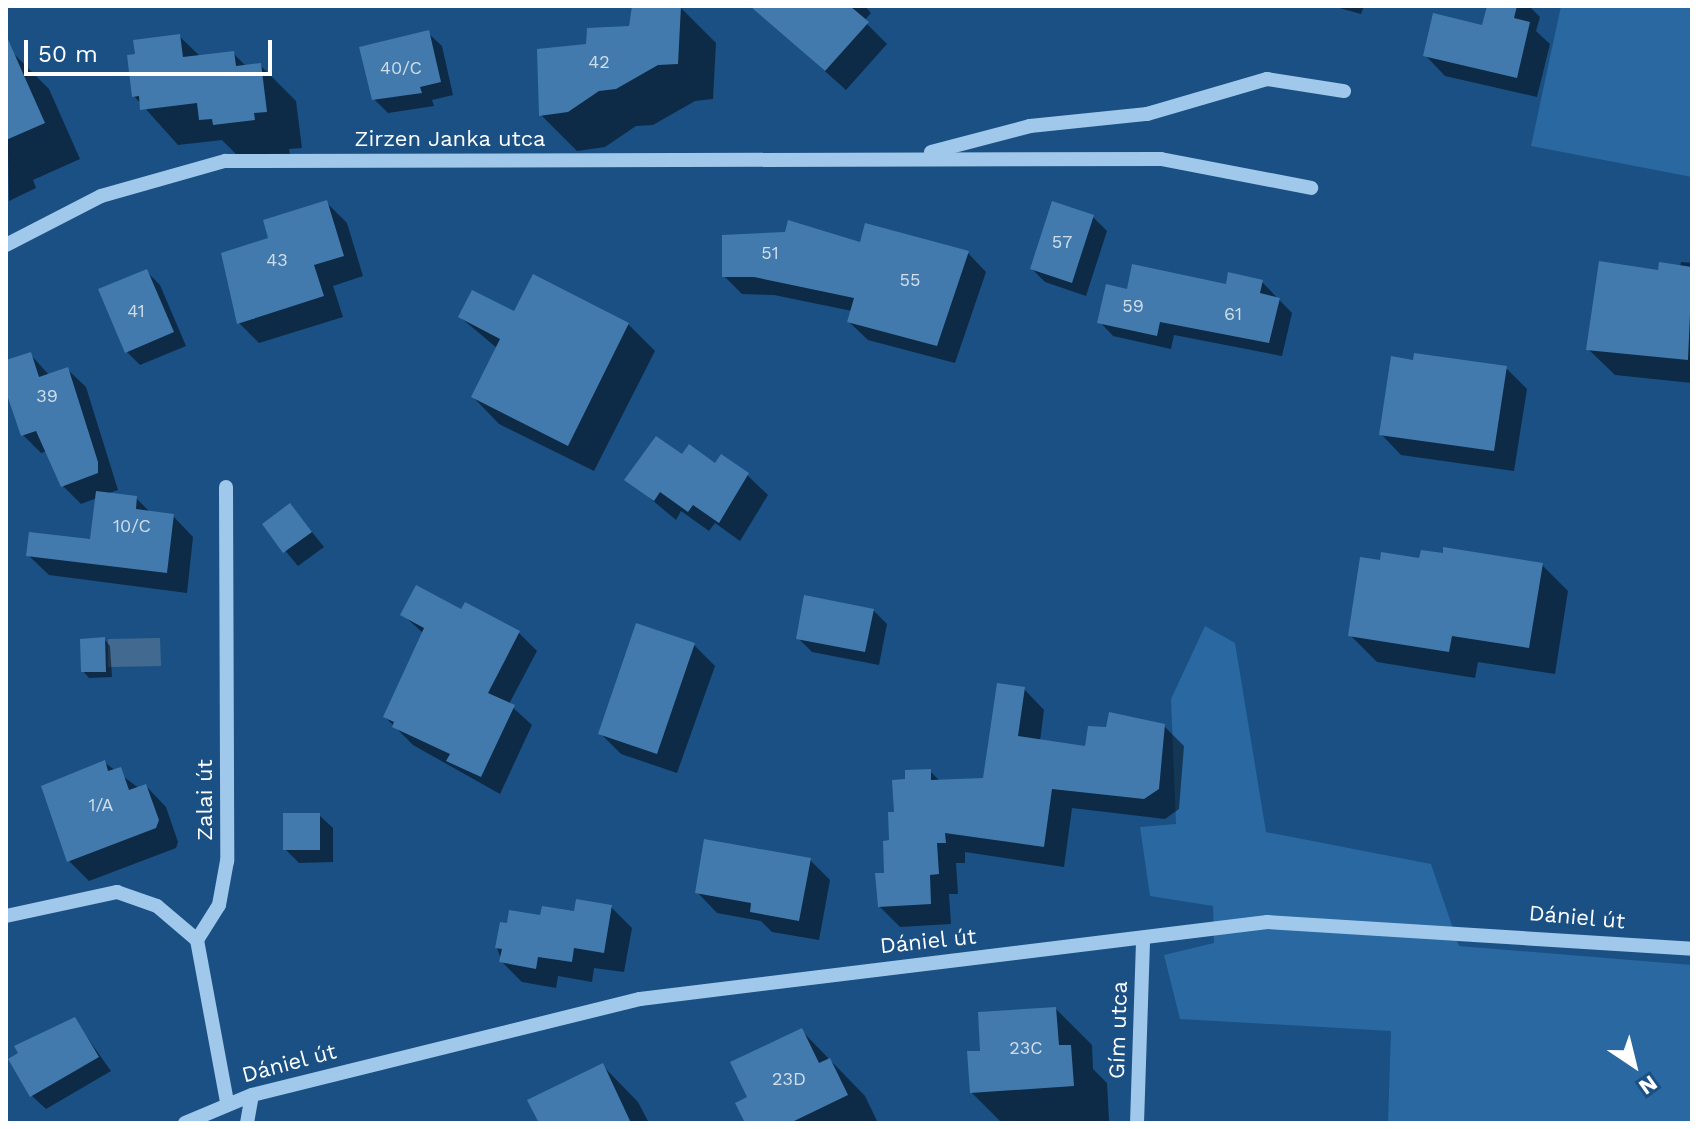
<!DOCTYPE html>
<html>
<head>
<meta charset="utf-8">
<style>
  body { margin:0 }
  #map { position:relative; width:1698px; height:1129px; overflow:hidden; background:#1a5084; font-family:"Work Sans",sans-serif }
  div>[style] { position:absolute }
  .green>* { inset:0; background:#2968a1 }
  .water>* { inset:0; background:#426a90 }
  .shadow>* { inset:0; background:#0007 }
  .building>* { inset:0; background:#437aad }
  .minor>* { height:14px; margin:-7px; padding:0 7px; transform-origin:7px; border-radius:7px; background:#a0c8eb }
  span { translate:-50% -50%; white-space:nowrap; text-align:center; line-height:1.15; -webkit-text-stroke:7px #1a5084; paint-order:stroke }
  .number-label { font-size:18px; color:#d0deea }
  .number-label span { -webkit-text-stroke-width:0 }
  .street-label { font-size:22px; color:#fff }
  .frame { position:absolute; inset:0; border:8px solid #fff; pointer-events:none }
  .north { position:absolute; left:1594px; top:1025px; width:80px; height:80px; -webkit-text-stroke:6px #1a5084; paint-order:stroke; rotate:145deg; font-size:22px; font-weight:700; line-height:32px; text-align:center; color:#fff }
  .north::after { content:''; display:block; margin:auto; width:28px; height:36px; background:#fff; clip-path:polygon(50% 0,100% 100%,50% 72%,0 100%) }
  .scale { position:absolute; left:24px; top:40px; width:248px; height:36px; box-sizing:border-box; border:4px solid #fff; border-top:0; padding-left:10px; font-size:24px; line-height:28px; white-space:nowrap; color:#fff; -webkit-text-stroke:6px #1a5084; paint-order:stroke }
</style>
</head>
<body>
<div id="map">
  <div class="green">
    <div style="clip-path:polygon(1561px 6px,1692px 6px,1692px 177px,1531px 146px)"></div>
    <div style="clip-path:polygon(1205px 626px,1235px 643px,1266px 832px,1431px 864px,1459px 946px,1692px 965px,1692px 1123px,1388px 1123px,1391px 1031px,1180px 1019px,1164px 955px,1214px 943px,1213px 906px,1150px 896px,1140px 827px,1176px 824px,1171px 699px)"></div>
  </div>
  <div class="water">
    <div style="clip-path:polygon(160px 638px,161px 666px,108px 667px,108px 639px)"></div>
  </div>
  <div class="shadow">
    <div style="clip-path:polygon(752px 6px,865px 6px,871px 13px,864px 21px,887px 44px,846px 90px)"></div>
    <div style="clip-path:polygon(1332px 6px,1364px 6px,1361px 14px)"></div>
    <div style="clip-path:polygon(1489px 6px,1529px 6px,1540px 17px,1536px 31px,1550px 44px,1537px 97px,1445px 76px,1425px 55px,1484px 27px)"></div>
    <div style="clip-path:polygon(680px 7px,716px 43px,713px 99px,695px 101px,653px 125px,636px 126px,605px 147px,577px 151px,541px 115px,587px 46px)"></div>
    <div style="clip-path:polygon(428px 33px,442px 46px,453px 95px,432px 100px,434px 106px,388px 113px,374px 99px)"></div>
    <div style="clip-path:polygon(179px 36px,201px 57px,233px 53px,247px 67px,260px 65px,296px 101px,302px 148px,289px 149px,290px 155px,237px 155px,222px 140px,178px 145px,134px 96px)"></div>
    <div style="clip-path:polygon(13px 53px,49px 89px,80px 159px,33px 180px,36px 188px,9px 201px,6px 56px)"></div>
    <div style="clip-path:polygon(327px 203px,347px 223px,363px 276px,333px 286px,343px 317px,259px 343px,239px 323px,271px 240px)"></div>
    <div style="clip-path:polygon(1093px 217px,1107px 231px,1086px 296px,1045px 282px,1032px 269px)"></div>
    <div style="clip-path:polygon(968px 253px,986px 272px,955px 363px,868px 340px,849px 322px,852px 311px,774px 295px,742px 294px,724px 276px)"></div>
    <div style="clip-path:polygon(1681px 262px,1692px 263px,1692px 383px,1615px 375px,1588px 349px,1660px 272px,1680px 267px)"></div>
    <div style="clip-path:polygon(146px 271px,160px 285px,186px 346px,140px 365px,127px 352px)"></div>
    <div style="clip-path:polygon(1262px 282px,1292px 313px,1282px 356px,1174px 335px,1171px 349px,1113px 336px,1100px 322px,1128px 291px)"></div>
    <div style="clip-path:polygon(515px 314px,628px 324px,655px 351px,594px 471px,499px 424px,473px 397px,498px 349px,460px 317px)"></div>
    <div style="clip-path:polygon(30px 354px,50px 376px,67px 369px,86px 387px,118px 490px,106px 494px,136px 498px,152px 514px,173px 516px,193px 537px,187px 593px,49px 575px,28px 555px,92px 541px,97px 498px,81px 504px,63px 486px,47px 451px,41px 453px,23px 435px,6px 385px,6px 362px)"></div>
    <div style="clip-path:polygon(1506px 368px,1527px 389px,1514px 471px,1401px 455px,1381px 434px)"></div>
    <div style="clip-path:polygon(683px 457px,747px 475px,768px 495px,740px 541px,715px 523px,709px 531px,681px 511px,676px 520px,627px 479px)"></div>
    <div style="clip-path:polygon(290px 505px,324px 547px,298px 566px,264px 525px)"></div>
    <div style="clip-path:polygon(1382px 562px,1542px 565px,1568px 591px,1555px 674px,1478px 662px,1475px 678px,1377px 662px,1350px 635px)"></div>
    <div style="clip-path:polygon(466px 604px,519px 633px,537px 651px,509px 704px,532px 725px,500px 794px,413px 745px,385px 717px,424px 634px,402px 614px,461px 612px)"></div>
    <div style="clip-path:polygon(873px 610px,887px 624px,879px 665px,812px 652px,798px 638px)"></div>
    <div style="clip-path:polygon(104px 639px,110px 646px,112px 677px,89px 678px,83px 671px)"></div>
    <div style="clip-path:polygon(694px 645px,715px 666px,677px 773px,621px 754px,601px 734px)"></div>
    <div style="clip-path:polygon(1024px 689px,1044px 710px,1040px 741px,1087px 748px,1164px 726px,1184px 746px,1179px 809px,1165px 819px,1072px 808px,1064px 867px,965px 852px,965px 863px,956px 863px,958px 894px,949px 894px,951px 924px,900px 927px,879px 906px,907px 781px,930px 771px,941px 782px,985px 780px)"></div>
    <div style="clip-path:polygon(104px 762px,140px 789px,146px 786px,166px 807px,178px 842px,176px 848px,89px 881px,69px 861px)"></div>
    <div style="clip-path:polygon(319px 815px,333px 828px,333px 862px,299px 863px,285px 849px)"></div>
    <div style="clip-path:polygon(810px 860px,830px 880px,819px 940px,772px 932px,761px 921px,717px 913px,697px 892px)"></div>
    <div style="clip-path:polygon(611px 907px,632px 928px,624px 972px,594px 968px,592px 982px,558px 976px,556px 988px,522px 982px,502px 962px,497px 948px,509px 925px)"></div>
    <div style="clip-path:polygon(1056px 1009px,1092px 1045px,1093px 1069px,1107px 1083px,1109px 1121px,1002px 1123px,971px 1092px,982px 1053px)"></div>
    <div style="clip-path:polygon(74px 1019px,111px 1071px,46px 1109px,32px 1096px)"></div>
    <div style="clip-path:polygon(802px 1031px,865px 1096px,878px 1123px,747px 1123px,750px 1098px)"></div>
    <div style="clip-path:polygon(602px 1065px,638px 1102px,649px 1123px,541px 1123px)"></div>
  </div>
  <div class="building">
    <div style="clip-path:polygon(632px 6px,681px 6px,678px 64px,658px 65px,616px 89px,599px 91px,568px 112px,539px 116px,537px 49px,586px 44px,587px 28px,629px 26px)"></div>
    <div style="clip-path:polygon(750px 6px,850px 6px,869px 22px,825px 71px)"></div>
    <div style="clip-path:polygon(1487px 6px,1517px 6px,1514px 18px,1530px 22px,1517px 78px,1423px 56px,1433px 13px,1482px 25px)"></div>
    <div style="clip-path:polygon(429px 30px,441px 82px,420px 87px,422px 93px,372px 100px,359px 47px)"></div>
    <div style="clip-path:polygon(180px 34px,183px 57px,234px 51px,236px 66px,261px 63px,267px 112px,254px 113px,255px 120px,213px 125px,212px 119px,199px 120px,197px 103px,140px 110px,139px 96px,132px 97px,127px 55px,135px 54px,133px 40px)"></div>
    <div style="clip-path:polygon(6px 35px,45px 123px,6px 140px)"></div>
    <div style="clip-path:polygon(327px 200px,344px 256px,314px 265px,324px 296px,237px 324px,221px 253px,268px 238px,263px 220px)"></div>
    <div style="clip-path:polygon(1052px 201px,1094px 215px,1072px 283px,1030px 269px)"></div>
    <div style="clip-path:polygon(788px 220px,860px 242px,865px 223px,969px 251px,937px 346px,847px 322px,854px 298px,754px 277px,722px 277px,722px 235px,785px 232px)"></div>
    <div style="clip-path:polygon(1599px 261px,1658px 270px,1659px 262px,1692px 267px,1688px 360px,1586px 350px)"></div>
    <div style="clip-path:polygon(1132px 264px,1226px 284px,1228px 272px,1263px 280px,1260px 293px,1280px 298px,1269px 343px,1160px 322px,1157px 336px,1097px 323px,1106px 284px,1127px 289px)"></div>
    <div style="clip-path:polygon(147px 269px,174px 332px,125px 353px,98px 289px)"></div>
    <div style="clip-path:polygon(533px 274px,629px 323px,568px 446px,471px 397px,500px 339px,458px 317px,472px 290px,514px 311px)"></div>
    <div style="clip-path:polygon(31px 352px,39px 377px,68px 367px,98px 462px,98px 473px,61px 487px,36px 431px,21px 436px,6px 392px,6px 360px)"></div>
    <div style="clip-path:polygon(1414px 353px,1507px 366px,1494px 451px,1379px 435px,1391px 356px,1413px 360px)"></div>
    <div style="clip-path:polygon(656px 436px,682px 454px,689px 444px,715px 463px,721px 454px,749px 473px,719px 523px,693px 505px,688px 512px,660px 492px,654px 501px,624px 480px)"></div>
    <div style="clip-path:polygon(96px 491px,137px 496px,136px 509px,174px 514px,167px 573px,26px 556px,29px 532px,90px 539px)"></div>
    <div style="clip-path:polygon(290px 503px,312px 532px,283px 553px,262px 524px)"></div>
    <div style="clip-path:polygon(1443px 547px,1543px 563px,1529px 648px,1452px 636px,1449px 652px,1348px 636px,1360px 557px,1380px 560px,1381px 552px,1419px 558px,1421px 550px,1443px 553px)"></div>
    <div style="clip-path:polygon(416px 585px,461px 609px,465px 602px,520px 631px,488px 693px,515px 705px,481px 777px,446px 761px,450px 754px,392px 727px,394px 722px,383px 717px,424px 628px,400px 615px)"></div>
    <div style="clip-path:polygon(804px 595px,874px 609px,865px 652px,796px 639px)"></div>
    <div style="clip-path:polygon(636px 623px,695px 643px,657px 754px,598px 734px)"></div>
    <div style="clip-path:polygon(105px 637px,106px 672px,81px 672px,80px 639px)"></div>
    <div style="clip-path:polygon(997px 683px,1025px 687px,1018px 736px,1085px 746px,1088px 726px,1106px 727px,1109px 712px,1165px 724px,1159px 789px,1144px 799px,1052px 789px,1044px 847px,945px 833px,946px 843px,937px 843px,939px 874px,930px 875px,931px 904px,878px 907px,875px 873px,884px 873px,883px 841px,889px 840px,888px 812px,894px 812px,892px 780px,905px 779px,905px 770px,931px 769px,931px 780px,983px 778px)"></div>
    <div style="clip-path:polygon(105px 760px,108px 771px,121px 767px,129px 790px,146px 784px,159px 820px,156px 828px,67px 862px,41px 786px)"></div>
    <div style="clip-path:polygon(283px 813px,320px 813px,320px 850px,283px 850px)"></div>
    <div style="clip-path:polygon(704px 839px,811px 858px,799px 921px,750px 912px,751px 903px,695px 893px)"></div>
    <div style="clip-path:polygon(576px 899px,612px 905px,604px 953px,574px 948px,572px 962px,538px 957px,536px 969px,499px 962px,502px 949px,495px 948px,500px 922px,507px 923px,509px 910px,540px 915px,542px 906px,574px 911px)"></div>
    <div style="clip-path:polygon(1056px 1007px,1059px 1045px,1071px 1045px,1074px 1086px,970px 1093px,967px 1051px,980px 1051px,978px 1012px)"></div>
    <div style="clip-path:polygon(75px 1017px,99px 1057px,30px 1097px,8px 1059px,18px 1053px,14px 1046px)"></div>
    <div style="clip-path:polygon(802px 1028px,819px 1063px,830px 1058px,848px 1095px,790px 1123px,745px 1123px,735px 1103px,747px 1097px,730px 1062px)"></div>
    <div style="clip-path:polygon(603px 1063px,631px 1123px,539px 1123px,527px 1100px)"></div>
  </div>
  <div class="minor">
    <div style="left:931px;top:152px;width:102px;rotate:-14.7deg"></div>
    <div style="left:1030px;top:126px;width:118px;rotate:-5.9deg"></div>
    <div style="left:1147px;top:114px;width:125px;rotate:-16.3deg"></div>
    <div style="left:1267px;top:79px;width:78px;rotate:8.9deg"></div>
    <div style="left:6px;top:245px;width:107px;rotate:-27.3deg"></div>
    <div style="left:101px;top:196px;width:129px;rotate:-15.8deg"></div>
    <div style="left:225px;top:161px;width:936px;rotate:-0.12deg"></div>
    <div style="left:1161px;top:159px;width:153px;rotate:10.9deg"></div>
    <div style="left:226px;top:487px;width:374px;rotate:89.8deg"></div>
    <div style="left:227px;top:861px;width:45px;rotate:100.3deg"></div>
    <div style="left:219px;top:905px;width:41px;rotate:122.2deg"></div>
    <div style="left:197px;top:940px;width:165px;rotate:79.5deg"></div>
    <div style="left:6px;top:916px;width:114px;rotate:-12.2deg"></div>
    <div style="left:117px;top:892px;width:42px;rotate:19.3deg"></div>
    <div style="left:157px;top:906px;width:52px;rotate:40.4deg"></div>
    <div style="left:185px;top:1123px;width:73px;rotate:-22.7deg"></div>
    <div style="left:252px;top:1095px;width:400px;rotate:-13.9deg"></div>
    <div style="left:640px;top:999px;width:632px;rotate:-7deg"></div>
    <div style="left:1267px;top:922px;width:426px;rotate:3.6deg"></div>
    <div style="left:247px;top:1123px;width:28px;rotate:-80deg"></div>
    <div style="left:1137px;top:1123px;width:184px;rotate:-88.1deg"></div>
  </div>
  <div class="number-label">
    <span style="left:599px;top:62px">42</span>
    <span style="left:401px;top:68px">40/C</span>
    <span style="left:1062px;top:242px">57</span>
    <span style="left:770px;top:253px">51</span>
    <span style="left:277px;top:260px">43</span>
    <span style="left:910px;top:280px">55</span>
    <span style="left:1133px;top:306px">59</span>
    <span style="left:136px;top:311px">41</span>
    <span style="left:1233px;top:314px">61</span>
    <span style="left:47px;top:396px">39</span>
    <span style="left:132px;top:526px">10/C</span>
    <span style="left:101px;top:805px">1/A</span>
    <span style="left:1026px;top:1048px">23C</span>
    <span style="left:789px;top:1079px">23D</span>
  </div>
  <div class="street-label">
    <span style="left:450px;top:139px">Zirzen Janka utca</span>
    <span style="left:205px;top:800px;rotate:-90deg">Zalai út</span>
    <span style="left:1577px;top:917px;rotate:5deg">Dániel út</span>
    <span style="left:928px;top:941px;rotate:-6deg">Dániel út</span>
    <span style="left:1118px;top:1030px;rotate:-88deg">Gím utca</span>
    <span style="left:289px;top:1063px;rotate:-15deg">Dániel út</span>
  </div>
  <div class="frame"></div>
  <div class="north">N</div>
  <div class="scale">50 m</div>
</div>
</body>
</html>
